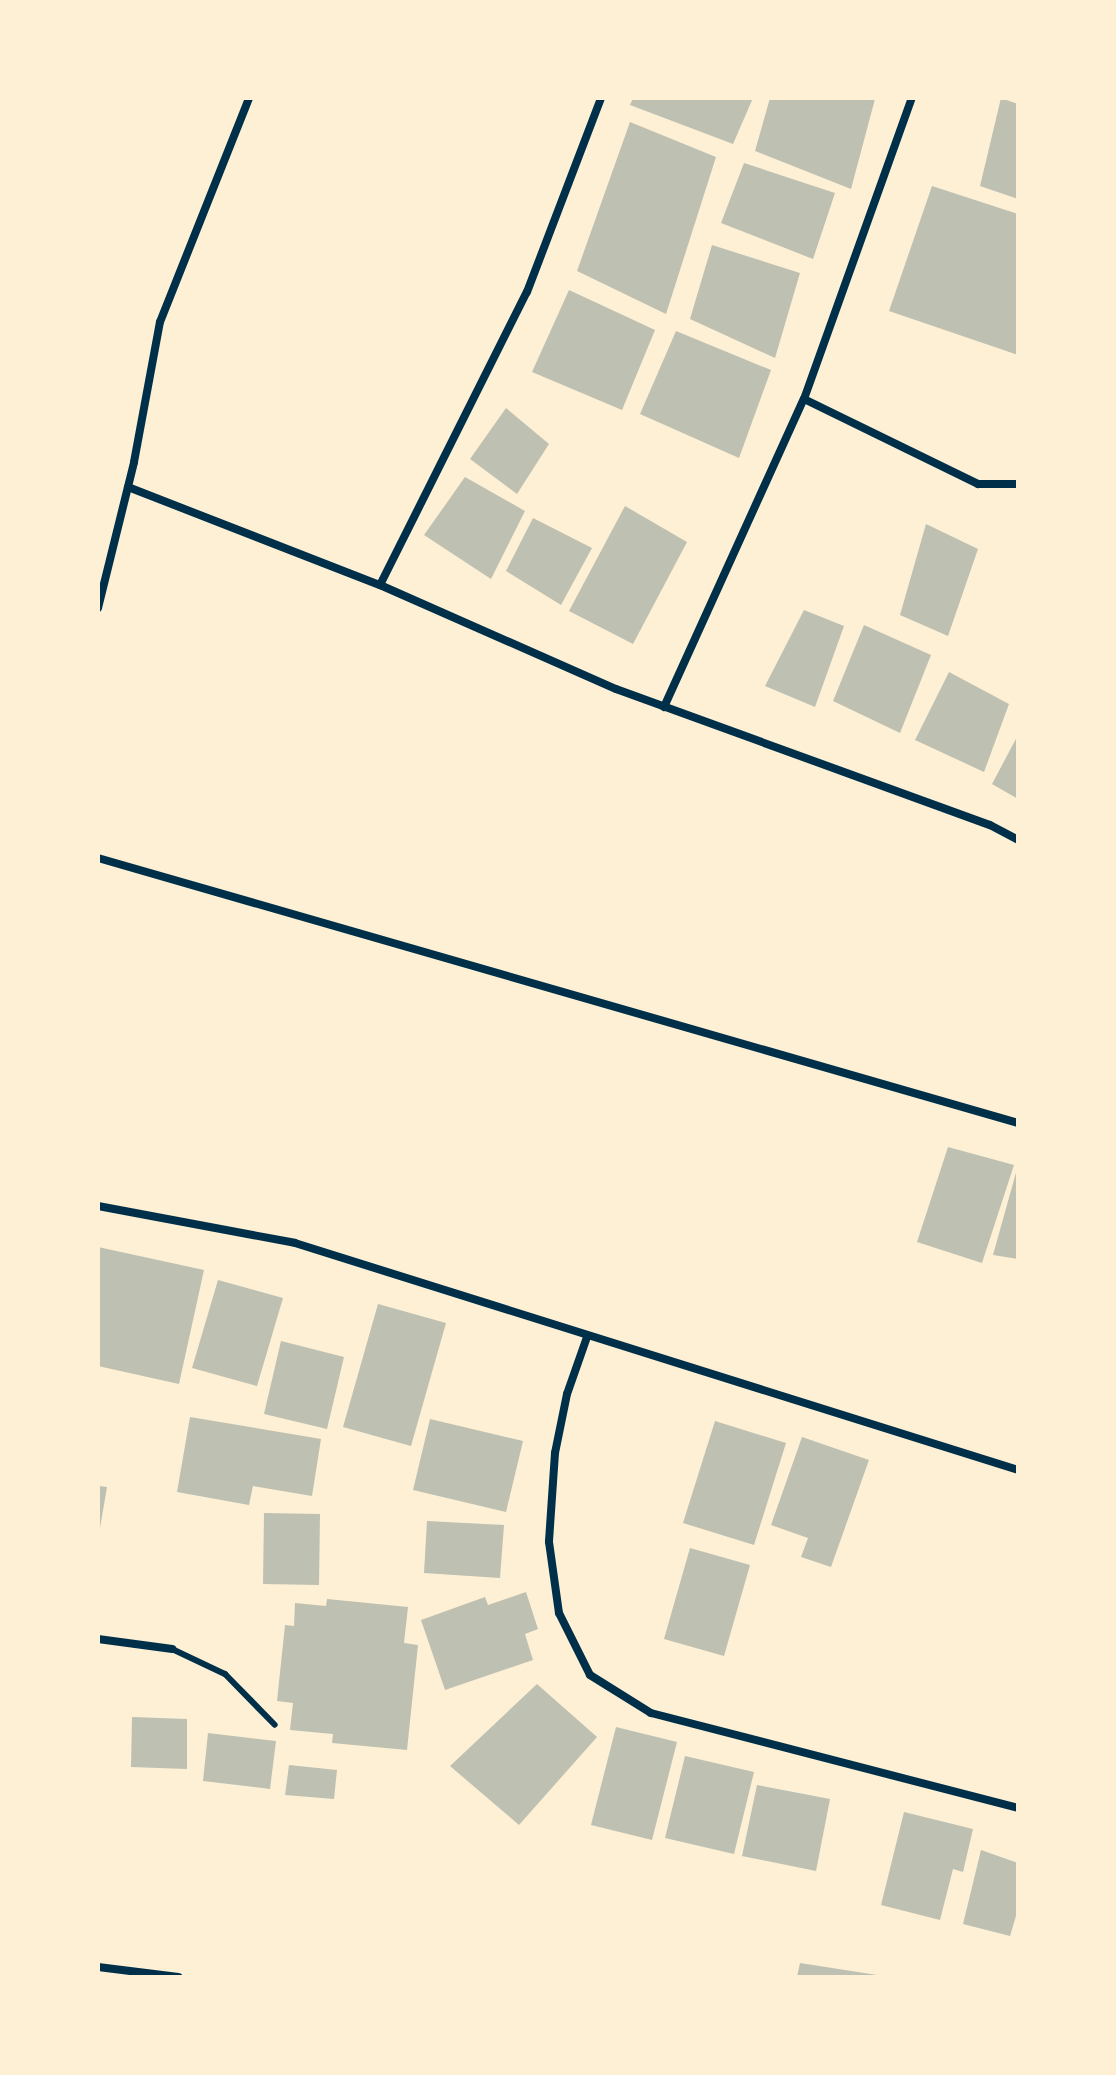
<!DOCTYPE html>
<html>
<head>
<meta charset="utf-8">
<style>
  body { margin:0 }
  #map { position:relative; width:1116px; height:2075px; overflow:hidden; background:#fdf0d5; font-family:"Public Sans",sans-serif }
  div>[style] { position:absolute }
  .building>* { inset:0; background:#bec0b2 }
  .service>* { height:6px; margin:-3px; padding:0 3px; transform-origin:3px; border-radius:3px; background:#003049 }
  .minor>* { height:8px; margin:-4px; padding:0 4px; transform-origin:4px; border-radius:4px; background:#003049 }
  span { translate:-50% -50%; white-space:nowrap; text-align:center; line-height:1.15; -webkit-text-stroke:8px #fdf0d5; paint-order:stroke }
  .frame { position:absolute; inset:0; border:100px solid #fdf0d5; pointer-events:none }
</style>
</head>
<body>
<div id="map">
  <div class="building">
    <div style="clip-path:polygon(633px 98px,753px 98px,733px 144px,630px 105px)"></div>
    <div style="clip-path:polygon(770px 98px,875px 99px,851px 189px,755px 151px)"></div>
    <div style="clip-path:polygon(1001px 98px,1018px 104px,1018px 199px,980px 186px)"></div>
    <div style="clip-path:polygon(630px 122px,716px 157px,666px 314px,577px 271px)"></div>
    <div style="clip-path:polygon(744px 163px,835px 193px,813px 259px,721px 223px)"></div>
    <div style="clip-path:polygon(932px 186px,1018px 214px,1018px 355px,889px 311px)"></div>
    <div style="clip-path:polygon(712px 245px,800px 273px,775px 358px,690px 319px)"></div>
    <div style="clip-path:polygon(569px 290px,655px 330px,622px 410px,532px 372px)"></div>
    <div style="clip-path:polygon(676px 331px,771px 370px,739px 458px,640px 414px)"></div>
    <div style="clip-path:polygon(506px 408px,549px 444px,517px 494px,470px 459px)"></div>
    <div style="clip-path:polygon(465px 477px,525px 511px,491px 579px,424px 535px)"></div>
    <div style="clip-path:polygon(625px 506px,687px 542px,633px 644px,569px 611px)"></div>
    <div style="clip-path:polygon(533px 518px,592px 548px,561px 605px,506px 571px)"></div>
    <div style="clip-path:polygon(926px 524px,978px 549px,948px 636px,900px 615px)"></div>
    <div style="clip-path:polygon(804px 610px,844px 626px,815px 707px,765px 686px)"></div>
    <div style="clip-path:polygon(864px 625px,931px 655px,900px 733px,833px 701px)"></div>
    <div style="clip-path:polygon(949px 672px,1009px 704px,984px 772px,915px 740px)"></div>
    <div style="clip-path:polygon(1018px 735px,1018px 799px,992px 784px)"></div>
    <div style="clip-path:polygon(948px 1147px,1014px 1165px,982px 1263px,917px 1242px)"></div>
    <div style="clip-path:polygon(1017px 1169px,1018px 1169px,1018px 1259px,993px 1255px)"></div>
    <div style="clip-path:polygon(98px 1247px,204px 1270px,179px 1384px,98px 1366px)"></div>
    <div style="clip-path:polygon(218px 1280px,283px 1298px,257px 1386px,192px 1368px)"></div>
    <div style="clip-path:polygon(378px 1304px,446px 1323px,411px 1446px,343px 1427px)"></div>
    <div style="clip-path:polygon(281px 1341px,344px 1357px,327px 1429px,264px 1414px)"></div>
    <div style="clip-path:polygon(190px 1417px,321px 1439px,312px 1496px,253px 1486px,249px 1505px,177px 1492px)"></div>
    <div style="clip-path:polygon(430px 1419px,523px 1441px,506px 1512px,413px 1490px)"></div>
    <div style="clip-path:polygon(715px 1421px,786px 1443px,754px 1545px,683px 1523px)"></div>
    <div style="clip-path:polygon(802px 1437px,869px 1460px,831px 1567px,801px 1557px,808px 1538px,771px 1525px)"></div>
    <div style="clip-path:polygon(98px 1486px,107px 1487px,100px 1528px,98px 1527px)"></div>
    <div style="clip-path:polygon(264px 1513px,320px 1514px,319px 1585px,263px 1584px)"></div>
    <div style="clip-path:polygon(427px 1521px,504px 1525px,500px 1578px,424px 1573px)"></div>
    <div style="clip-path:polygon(690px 1548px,750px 1565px,724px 1656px,664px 1639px)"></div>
    <div style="clip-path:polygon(526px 1592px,538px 1629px,525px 1634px,533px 1660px,445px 1690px,421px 1620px,485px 1597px,488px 1605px)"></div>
    <div style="clip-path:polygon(327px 1599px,408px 1607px,404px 1643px,418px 1645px,407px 1750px,332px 1743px,333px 1734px,290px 1730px,293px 1703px,277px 1701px,285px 1625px,294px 1626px,295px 1603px,326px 1606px)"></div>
    <div style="clip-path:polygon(537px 1684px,597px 1737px,519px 1825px,450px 1766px)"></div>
    <div style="clip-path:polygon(132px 1717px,187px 1719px,187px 1769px,131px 1767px)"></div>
    <div style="clip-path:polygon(616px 1727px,677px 1742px,652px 1840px,591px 1825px)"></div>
    <div style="clip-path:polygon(208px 1733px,276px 1741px,270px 1789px,203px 1781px)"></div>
    <div style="clip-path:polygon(685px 1756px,754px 1772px,734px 1854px,665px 1838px)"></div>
    <div style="clip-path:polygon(289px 1765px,337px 1770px,334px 1799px,285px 1795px)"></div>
    <div style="clip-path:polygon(757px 1785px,830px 1799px,816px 1871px,742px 1856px)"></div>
    <div style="clip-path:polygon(904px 1812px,973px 1829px,963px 1872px,953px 1869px,940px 1920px,881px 1905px)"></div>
    <div style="clip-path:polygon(981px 1850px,1018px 1863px,1018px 1909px,1010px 1936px,963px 1924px)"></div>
    <div style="clip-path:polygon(800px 1963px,877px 1975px,877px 1977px,797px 1977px)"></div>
  </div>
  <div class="service">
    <div style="left:172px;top:1649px;width:59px;rotate:25.3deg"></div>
    <div style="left:225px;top:1674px;width:71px;rotate:45.6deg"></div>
  </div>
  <div class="minor">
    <div style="left:804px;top:399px;width:194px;rotate:26deg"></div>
    <div style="left:978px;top:484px;width:40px"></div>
    <div style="left:128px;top:487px;width:270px;rotate:21.3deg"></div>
    <div style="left:380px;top:585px;width:258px;rotate:23.8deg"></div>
    <div style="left:616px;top:689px;width:398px;rotate:20deg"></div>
    <div style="left:990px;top:825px;width:32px;rotate:28deg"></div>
    <div style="left:380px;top:585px;width:328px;rotate:-63.4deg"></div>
    <div style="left:527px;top:292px;width:208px;rotate:-69.1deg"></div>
    <div style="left:98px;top:608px;width:150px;rotate:-76.1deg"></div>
    <div style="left:134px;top:462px;width:142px;rotate:-79.5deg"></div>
    <div style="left:160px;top:322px;width:241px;rotate:-68.3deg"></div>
    <div style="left:664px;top:707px;width:338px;rotate:-65.6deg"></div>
    <div style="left:804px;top:399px;width:320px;rotate:-70.3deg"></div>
    <div style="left:98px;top:858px;width:957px;rotate:16.07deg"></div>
    <div style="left:98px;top:1206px;width:200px;rotate:10.6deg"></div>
    <div style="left:295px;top:1243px;width:758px;rotate:17.43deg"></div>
    <div style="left:587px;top:1337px;width:60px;rotate:109.3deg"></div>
    <div style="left:567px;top:1394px;width:60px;rotate:101.5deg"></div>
    <div style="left:555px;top:1453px;width:89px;rotate:93.9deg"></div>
    <div style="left:549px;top:1542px;width:72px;rotate:82deg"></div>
    <div style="left:559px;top:1613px;width:69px;rotate:63.4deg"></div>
    <div style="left:590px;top:1675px;width:72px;rotate:31.9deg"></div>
    <div style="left:651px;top:1713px;width:379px;rotate:14.5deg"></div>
    <div style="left:98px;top:1639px;width:75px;rotate:7.7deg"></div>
    <div style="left:98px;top:1967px;width:81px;rotate:7.1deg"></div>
  </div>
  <div class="frame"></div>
</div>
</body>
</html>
